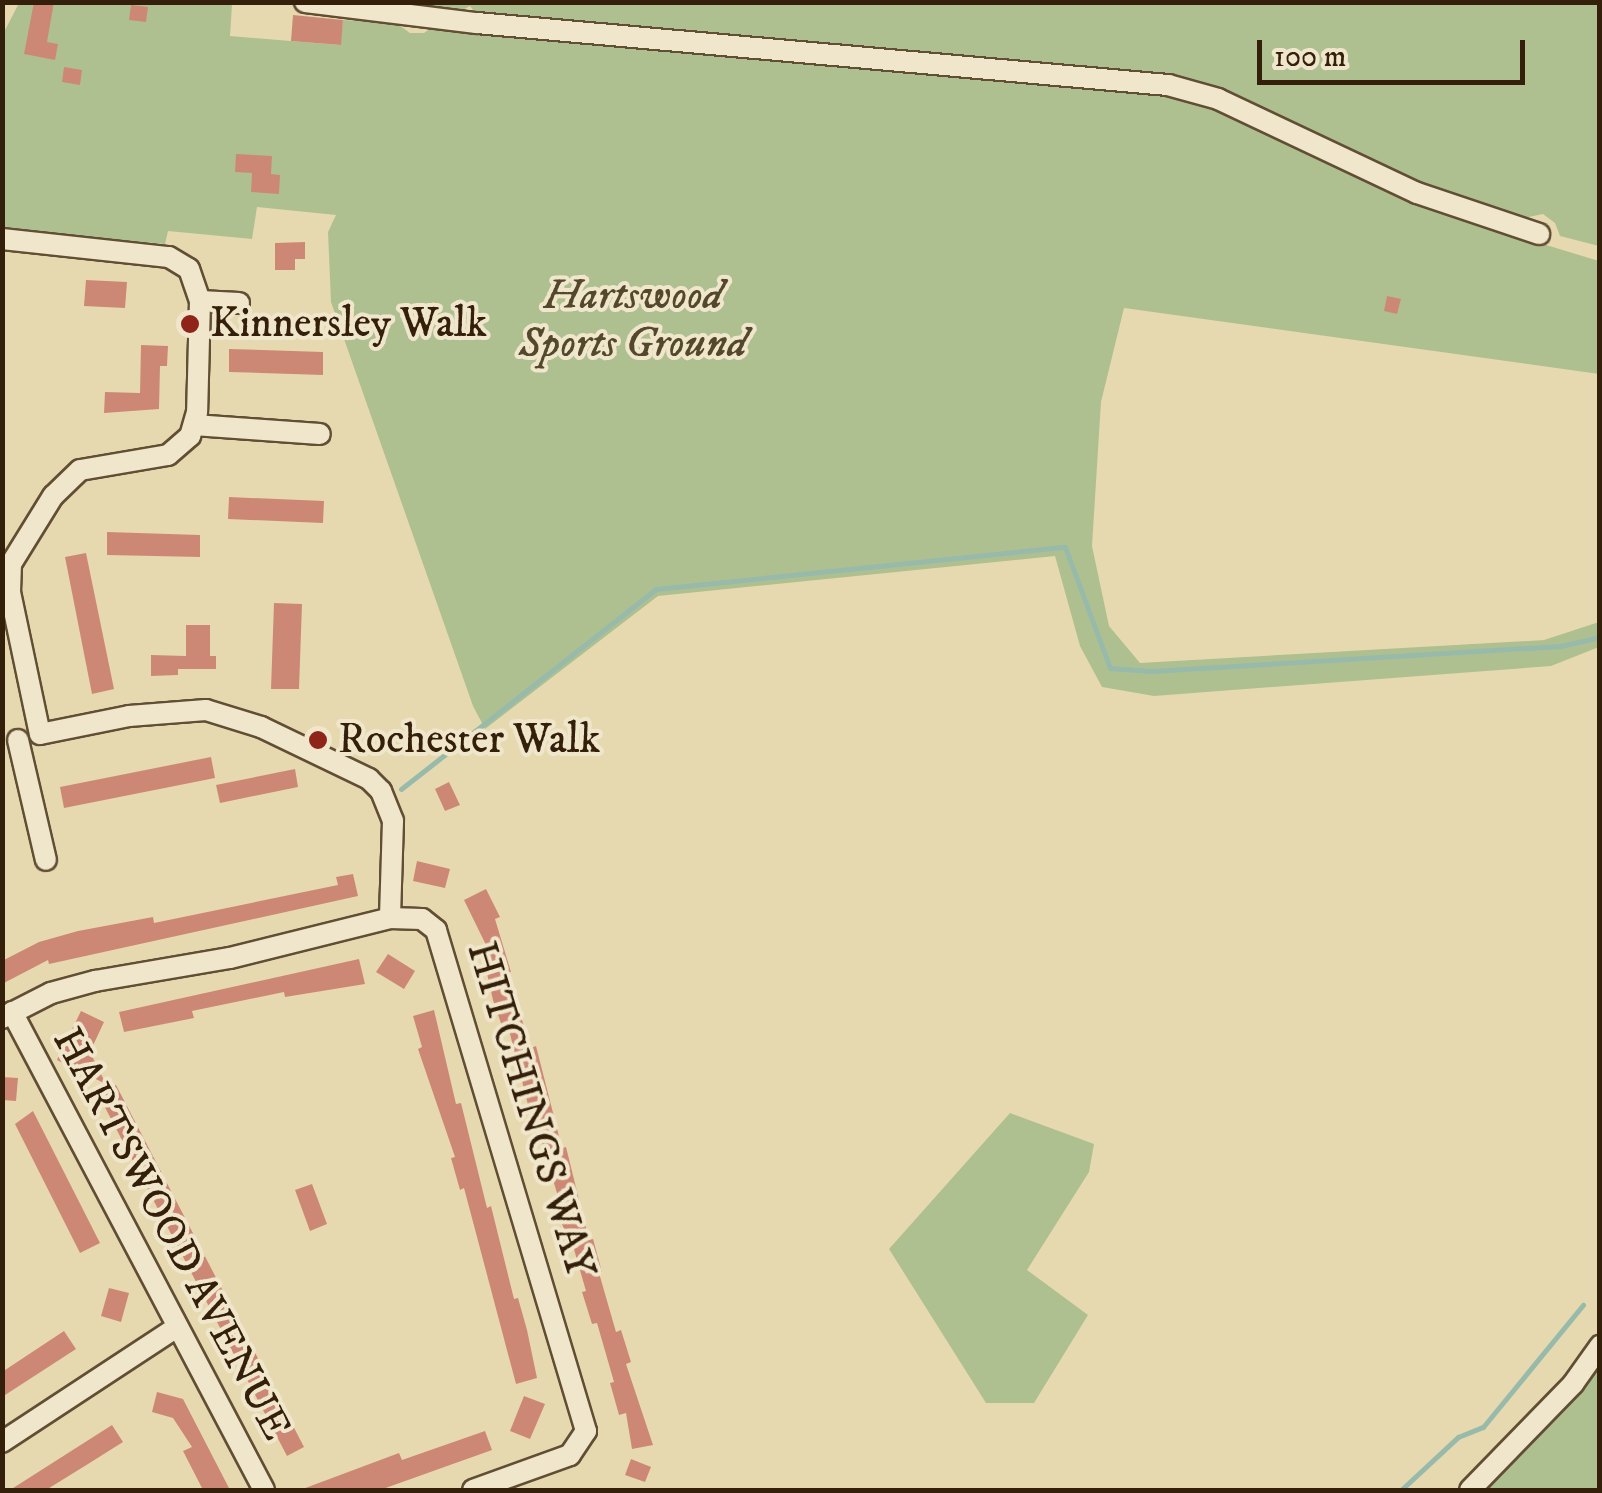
<!DOCTYPE html>
<html>
<head>
<meta charset="utf-8">
<style>
  body { margin:0 }
  #map { position:relative; width:1602px; height:1493px; overflow:hidden; background:#e7d9af; font-family:"IM FELL DW Pica",serif }
  div>[style] { position:absolute }
  .green>* { inset:0; background:#afc090 }
  .stream>* { height:5px; margin:-2.5px; padding:0 2.5px; transform-origin:2.5px; border-radius:2.5px; background:#97baaa }
  .building>* { inset:0; background:#cd8875 }
  .roads { filter:drop-shadow(2px 0 #614e33) drop-shadow(-2px 0 #614e33) drop-shadow(0 2px #614e33) drop-shadow(0 -2px #614e33) }
  .minor>* { height:20px; margin:-10px; padding:0 10px; transform-origin:10px; border-radius:10px; background:#efe6cb }
  .dots>* { width:28px; height:28px; translate:-50% -50%; box-sizing:border-box; border:5px solid #efe6cb; border-radius:50% }
  span { translate:-50% -50%; white-space:nowrap; text-align:center; line-height:1.15; -webkit-text-stroke:8px #efe6cb; paint-order:stroke }
  .park-label { font-size:42px; color:#53482c; font-style:italic }
  .poi-label { font-size:42px; color:#34200a }
  .left { translate:0 -50%; text-align:left }
  .street-label { font-size:42px; color:#34200a }
  .frame { position:absolute; inset:0; border:5px solid #34200a; pointer-events:none }
  .scale { position:absolute; left:1257px; top:40px; width:268px; height:45px; box-sizing:border-box; border:5px solid #34200a; border-top:0; padding-left:12px; font-size:30px; line-height:35px; white-space:nowrap; color:#34200a; -webkit-text-stroke:8px #efe6cb; paint-order:stroke }
</style>
</head>
<body>
<div id="map">
  <div class="green">
    <div style="clip-path:polygon(428px 2px,1599px 3px,1599px 246px,1560px 236px,1555px 223px,1543px 214px,1515px 220px,1474px 207px,1147px 74px,477px 15px,470px 6px,457px 13px,427px 12px)"></div>
    <div style="clip-path:polygon(19px 3px,232px 5px,230px 36px,340px 45px,343px 20px,396px 23px,410px 33px,424px 33px,434px 26px,1161px 94px,1196px 100px,1533px 241px,1599px 261px,1599px 374px,1124px 308px,1101px 402px,1092px 546px,1109px 626px,1140px 663px,1544px 640px,1599px 622px,1599px 647px,1551px 666px,1154px 696px,1102px 687px,1080px 646px,1055px 556px,658px 596px,485px 729px,473px 706px,331px 302px,328px 232px,336px 215px,257px 207px,252px 239px,168px 231px,165px 244px,3px 229px,2px 36px)"></div>
    <div style="clip-path:polygon(1010px 1113px,1094px 1144px,1089px 1172px,1027px 1270px,1088px 1315px,1034px 1403px,986px 1403px,889px 1249px)"></div>
    <div style="clip-path:polygon(1599px 1360px,1599px 1490px,1483px 1490px,1531px 1445px)"></div>
  </div>
  <div class="stream">
    <div style="left:401px;top:789px;width:324px;rotate:-38.1deg"></div>
    <div style="left:656px;top:589px;width:411px;rotate:-5.9deg"></div>
    <div style="left:1065px;top:547px;width:129px;rotate:69.6deg"></div>
    <div style="left:1110px;top:668px;width:41px;rotate:4.2deg"></div>
    <div style="left:1151px;top:671px;width:411px;rotate:-3.5deg"></div>
    <div style="left:1561px;top:646px;width:40px;rotate:-13deg"></div>
    <div style="left:1401px;top:1490px;width:78px;rotate:-42.9deg"></div>
    <div style="left:1458px;top:1437px;width:27px;rotate:-22deg"></div>
    <div style="left:1483px;top:1427px;width:158px;rotate:-50.7deg"></div>
  </div>
  <div class="building">
    <div style="clip-path:polygon(34px 2px,54px 2px,47px 42px,58px 44px,55px 60px,24px 54px)"></div>
    <div style="clip-path:polygon(131px 5px,148px 7px,146px 22px,129px 20px)"></div>
    <div style="clip-path:polygon(293px 15px,343px 20px,341px 45px,291px 41px)"></div>
    <div style="clip-path:polygon(64px 67px,82px 70px,80px 85px,62px 82px)"></div>
    <div style="clip-path:polygon(236px 154px,272px 156px,271px 174px,280px 175px,279px 194px,251px 192px,252px 173px,235px 172px)"></div>
    <div style="clip-path:polygon(305px 242px,305px 259px,295px 259px,295px 270px,275px 270px,275px 243px)"></div>
    <div style="clip-path:polygon(86px 280px,127px 282px,125px 308px,84px 306px)"></div>
    <div style="clip-path:polygon(1387px 296px,1401px 299px,1397px 314px,1384px 311px)"></div>
    <div style="clip-path:polygon(141px 345px,168px 346px,167px 366px,160px 366px,159px 409px,104px 413px,105px 392px,140px 393px)"></div>
    <div style="clip-path:polygon(229px 349px,323px 352px,323px 375px,229px 372px)"></div>
    <div style="clip-path:polygon(229px 497px,324px 501px,323px 523px,228px 519px)"></div>
    <div style="clip-path:polygon(107px 532px,200px 535px,200px 557px,107px 555px)"></div>
    <div style="clip-path:polygon(86px 553px,114px 689px,92px 694px,65px 557px)"></div>
    <div style="clip-path:polygon(274px 603px,302px 604px,299px 689px,271px 689px)"></div>
    <div style="clip-path:polygon(186px 625px,210px 625px,210px 656px,216px 656px,216px 669px,178px 669px,178px 675px,151px 676px,151px 655px,186px 656px)"></div>
    <div style="clip-path:polygon(211px 757px,215px 778px,64px 808px,60px 787px)"></div>
    <div style="clip-path:polygon(295px 769px,298px 787px,220px 803px,216px 785px)"></div>
    <div style="clip-path:polygon(449px 782px,460px 805px,445px 811px,435px 789px)"></div>
    <div style="clip-path:polygon(417px 861px,450px 869px,445px 888px,413px 881px)"></div>
    <div style="clip-path:polygon(353px 874px,358px 896px,49px 964px,48px 960px,2px 984px,2px 961px,39px 942px,78px 931px,153px 917px,154px 923px,338px 885px,336px 877px)"></div>
    <div style="clip-path:polygon(486px 889px,500px 917px,495px 919px,511px 972px,507px 973px,531px 1048px,536px 1046px,562px 1148px,566px 1147px,589px 1240px,593px 1239px,602px 1272px,599px 1273px,616px 1332px,621px 1330px,631px 1362px,626px 1364px,653px 1445px,632px 1449px,626px 1413px,619px 1415px,610px 1383px,614px 1382px,597px 1323px,592px 1324px,582px 1292px,586px 1291px,569px 1232px,565px 1233px,555px 1201px,559px 1200px,541px 1139px,537px 1140px,509px 1030px,504px 1032px,493px 1000px,481px 947px,486px 945px,464px 900px)"></div>
    <div style="clip-path:polygon(388px 954px,415px 971px,404px 989px,376px 972px)"></div>
    <div style="clip-path:polygon(359px 959px,365px 984px,285px 997px,284px 992px,192px 1011px,194px 1018px,124px 1032px,119px 1012px)"></div>
    <div style="clip-path:polygon(434px 1010px,456px 1104px,461px 1103px,487px 1208px,491px 1206px,514px 1299px,518px 1298px,527px 1330px,537px 1378px,516px 1384px,464px 1188px,460px 1190px,451px 1158px,455px 1157px,418px 1049px,422px 1047px,413px 1016px)"></div>
    <div style="clip-path:polygon(81px 1011px,104px 1022px,90px 1052px,106px 1084px,57px 1060px)"></div>
    <div style="clip-path:polygon(2px 1077px,18px 1078px,16px 1101px,2px 1100px)"></div>
    <div style="clip-path:polygon(116px 1085px,304px 1447px,287px 1456px,98px 1094px)"></div>
    <div style="clip-path:polygon(33px 1111px,100px 1243px,80px 1253px,15px 1124px)"></div>
    <div style="clip-path:polygon(312px 1184px,327px 1224px,310px 1231px,295px 1190px)"></div>
    <div style="clip-path:polygon(109px 1288px,129px 1293px,121px 1322px,101px 1316px)"></div>
    <div style="clip-path:polygon(64px 1331px,76px 1349px,2px 1397px,2px 1372px)"></div>
    <div style="clip-path:polygon(157px 1392px,183px 1399px,230px 1490px,203px 1490px,183px 1451px,192px 1447px,173px 1418px,152px 1412px)"></div>
    <div style="clip-path:polygon(524px 1396px,545px 1404px,530px 1439px,510px 1431px)"></div>
    <div style="clip-path:polygon(112px 1425px,123px 1442px,88px 1464px,46px 1490px,10px 1490px)"></div>
    <div style="clip-path:polygon(485px 1431px,492px 1450px,380px 1490px,300px 1490px,399px 1453px,402px 1460px)"></div>
    <div style="clip-path:polygon(631px 1459px,651px 1467px,645px 1482px,625px 1475px)"></div>
  </div>
  <div class="roads">
    <div class="minor">
      <div style="left:305px;top:2px;width:173px;rotate:7deg"></div>
      <div style="left:477px;top:23px;width:694px;rotate:5.13deg"></div>
      <div style="left:1168px;top:85px;width:52px;rotate:15.6deg"></div>
      <div style="left:1218px;top:99px;width:220px;rotate:25.3deg"></div>
      <div style="left:1417px;top:193px;width:129px;rotate:18.6deg"></div>
      <div style="left:2px;top:239px;width:168px;rotate:6.2deg"></div>
      <div style="left:169px;top:257px;width:23px;rotate:31deg"></div>
      <div style="left:189px;top:269px;width:34px;rotate:71deg"></div>
      <div style="left:200px;top:301px;width:111px;rotate:91.5deg"></div>
      <div style="left:197px;top:412px;width:25px;rotate:106deg"></div>
      <div style="left:190px;top:436px;width:29px;rotate:139deg"></div>
      <div style="left:168px;top:455px;width:89px;rotate:170.3deg"></div>
      <div style="left:80px;top:470px;width:37px;rotate:136deg"></div>
      <div style="left:53px;top:496px;width:80px;rotate:121.7deg"></div>
      <div style="left:11px;top:564px;width:28px;rotate:92deg"></div>
      <div style="left:10px;top:592px;width:145px;rotate:78.1deg"></div>
      <div style="left:40px;top:734px;width:91px;rotate:-11.4deg"></div>
      <div style="left:129px;top:716px;width:77px;rotate:-4.5deg"></div>
      <div style="left:206px;top:710px;width:58px;rotate:17.2deg"></div>
      <div style="left:261px;top:727px;width:120px;rotate:25.7deg"></div>
      <div style="left:369px;top:779px;width:17px;rotate:45deg"></div>
      <div style="left:381px;top:791px;width:32px;rotate:68deg"></div>
      <div style="left:393px;top:821px;width:97px;rotate:91.8deg"></div>
      <div style="left:200px;top:301px;width:39px;rotate:3deg"></div>
      <div style="left:194px;top:425px;width:126px;rotate:4.1deg"></div>
      <div style="left:18px;top:740px;width:123px;rotate:76.9deg"></div>
      <div style="left:12px;top:1012px;width:540px;rotate:62.2deg"></div>
      <div style="left:2px;top:1018px;width:55px;rotate:-27deg"></div>
      <div style="left:51px;top:993px;width:46px;rotate:-15.3deg"></div>
      <div style="left:95px;top:981px;width:137px;rotate:-9.7deg"></div>
      <div style="left:230px;top:958px;width:165px;rotate:-14deg"></div>
      <div style="left:390px;top:918px;width:32px;rotate:2deg"></div>
      <div style="left:422px;top:919px;width:18px;rotate:38deg"></div>
      <div style="left:436px;top:930px;width:523px;rotate:73.33deg"></div>
      <div style="left:586px;top:1431px;width:29px;rotate:124deg"></div>
      <div style="left:570px;top:1455px;width:103px;rotate:160.2deg"></div>
      <div style="left:2px;top:1442px;width:209px;rotate:-33.3deg"></div>
      <div style="left:1470px;top:1490px;width:148px;rotate:-45.8deg"></div>
      <div style="left:1573px;top:1384px;width:47px;rotate:-54.6deg"></div>
    </div>
  </div>
  <div class="dots">
    <div style="left:190px;top:324px;background:#8f2418"></div>
    <div style="left:318px;top:740px;background:#8f2418"></div>
  </div>
  <div class="park-label">
    <span style="left:633px;top:320px">Hartswood<br>Sports Ground</span>
  </div>
  <div class="poi-label">
    <span class="left" style="left:210px;top:324px">Kinnersley Walk</span>
    <span class="left" style="left:338px;top:740px">Rochester Walk</span>
  </div>
  <div class="street-label">
    <span style="left:530px;top:1110px;rotate:73deg">HITCHINGS WAY</span>
    <span style="left:171px;top:1234px;rotate:62deg">HARTSWOOD AVENUE</span>
  </div>
  <div class="frame"></div>
  <div class="scale">100 m</div>
</div>
</body>
</html>
